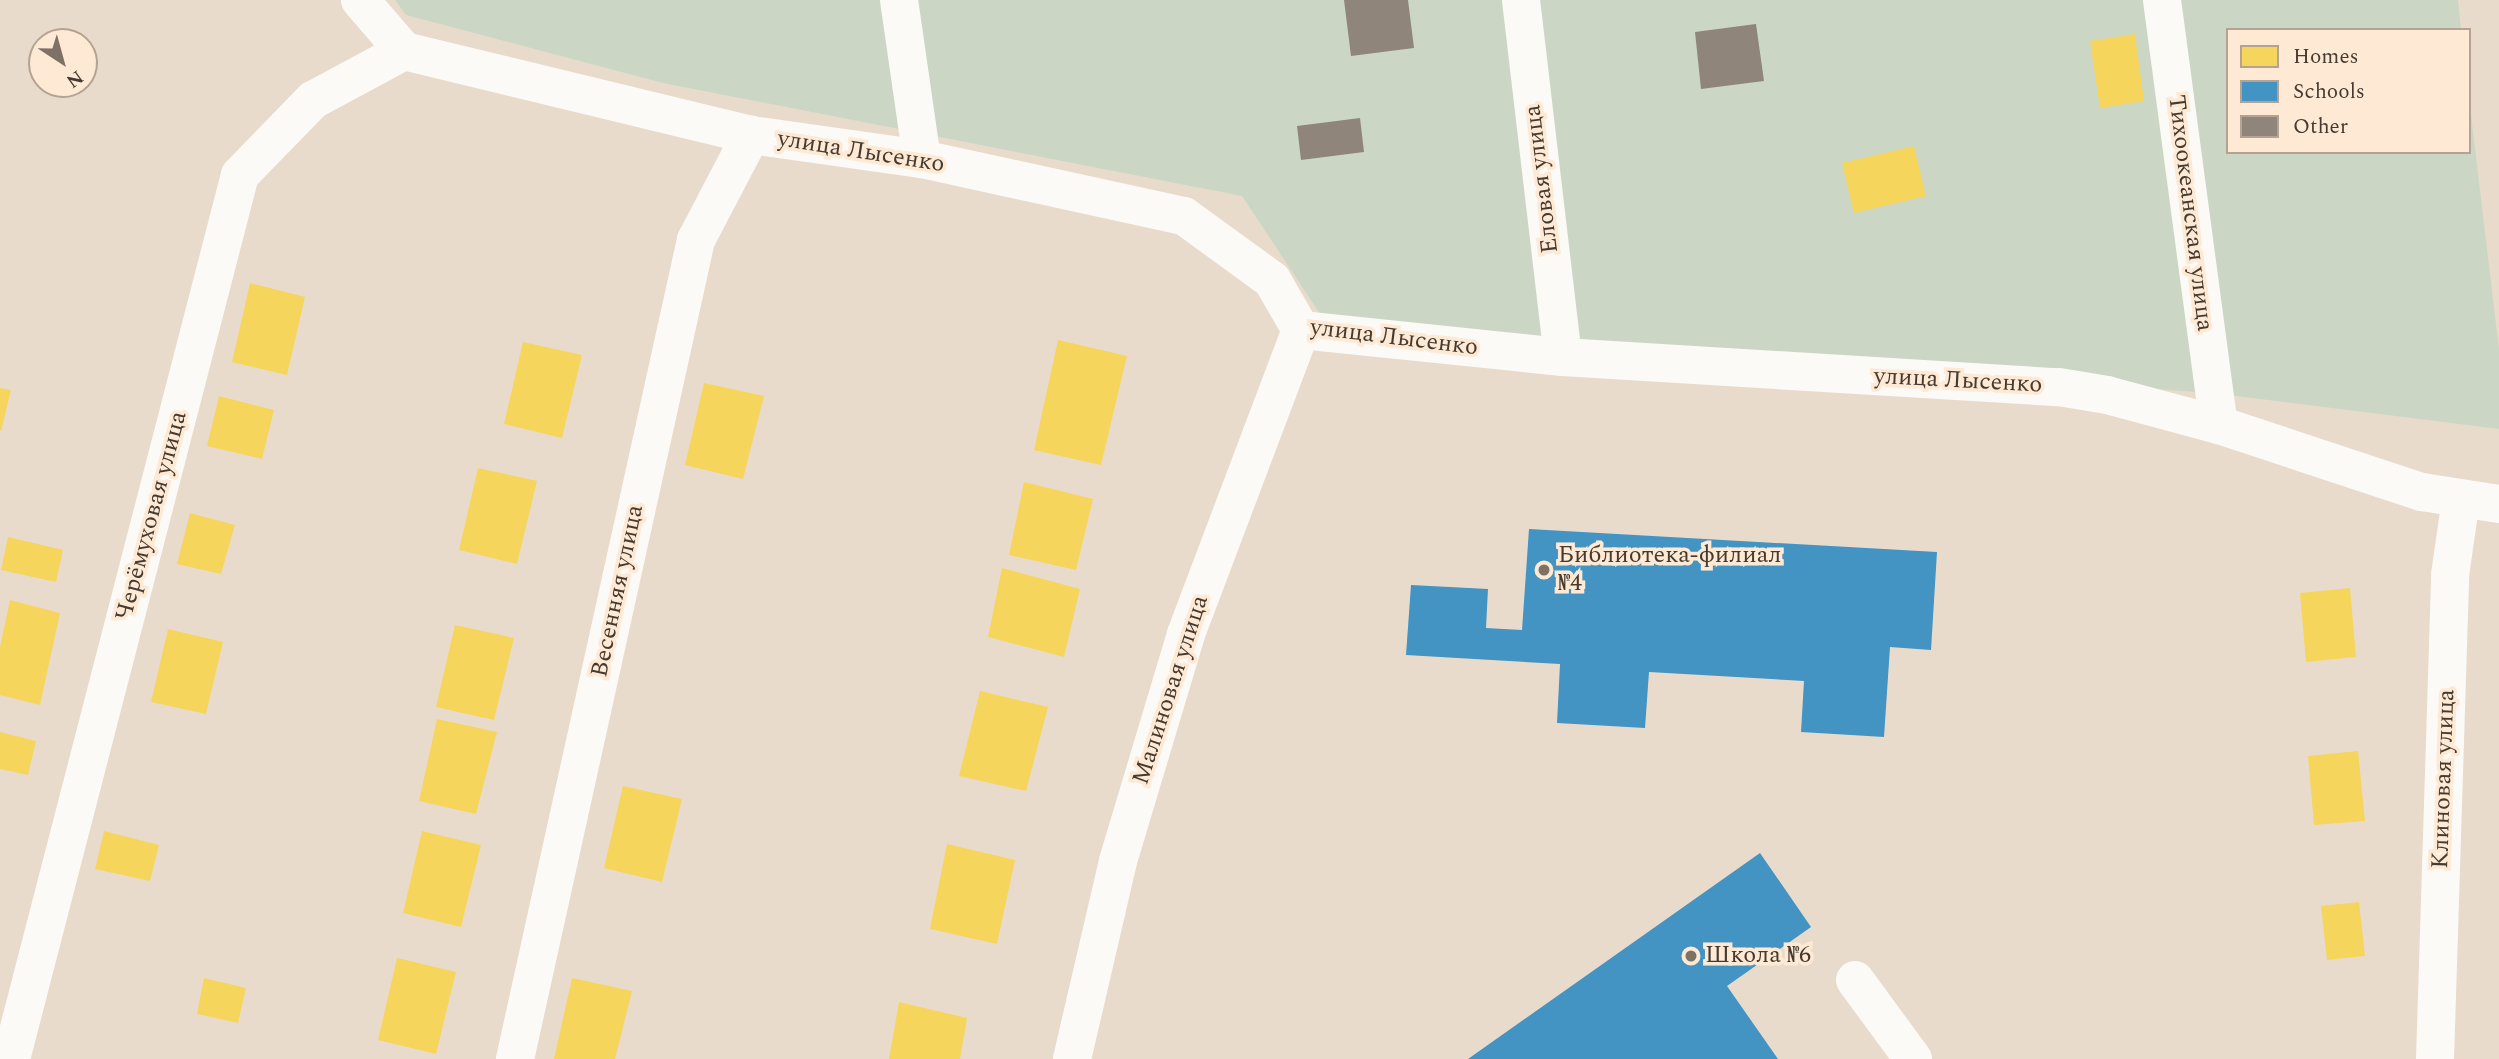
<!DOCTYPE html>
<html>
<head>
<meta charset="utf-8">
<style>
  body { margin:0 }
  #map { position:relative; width:2499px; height:1059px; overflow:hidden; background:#e9dbcc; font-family:Spectral,serif }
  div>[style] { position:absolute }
  .green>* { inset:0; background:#cbd7c4 }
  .homes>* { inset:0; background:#f6d55c }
  .schools>* { inset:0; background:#4393c3 }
  .building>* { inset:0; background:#8f857a }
  .minor>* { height:38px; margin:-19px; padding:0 19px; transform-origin:19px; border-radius:19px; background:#fcfaf7 }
  .dots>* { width:19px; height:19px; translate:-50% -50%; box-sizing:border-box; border:4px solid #fee9d4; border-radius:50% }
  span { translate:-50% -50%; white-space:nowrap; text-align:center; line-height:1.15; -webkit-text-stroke:7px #fee9d4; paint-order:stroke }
  .street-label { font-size:24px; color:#443a2f }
  .poi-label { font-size:24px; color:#443a2f }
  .left { translate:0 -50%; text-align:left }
  .legend { position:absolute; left:2226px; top:28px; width:245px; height:126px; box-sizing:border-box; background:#fee9d4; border:2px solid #b4a392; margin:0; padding:9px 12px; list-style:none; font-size:21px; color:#443a2f }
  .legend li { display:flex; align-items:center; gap:14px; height:35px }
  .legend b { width:35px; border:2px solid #b4a392 }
  .north { position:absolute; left:28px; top:28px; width:70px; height:70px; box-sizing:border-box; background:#fee9d4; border:2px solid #b4a392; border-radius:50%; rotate:144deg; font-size:19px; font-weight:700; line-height:28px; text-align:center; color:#443a2f }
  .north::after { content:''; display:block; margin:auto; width:24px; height:32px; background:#7e7266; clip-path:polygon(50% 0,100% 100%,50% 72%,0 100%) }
</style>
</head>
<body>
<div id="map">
  <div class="green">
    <div style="clip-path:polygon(395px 0,2458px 0,2461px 30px,2228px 30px,2228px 152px,2469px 152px,2469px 98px,2499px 349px,2499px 429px,2212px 393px,1332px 332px,1242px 196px,663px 83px,406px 15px)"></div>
  </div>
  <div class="homes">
    <div style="clip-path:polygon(2135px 34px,2144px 101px,2100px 108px,2090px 41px)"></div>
    <div style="clip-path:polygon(1914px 146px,1926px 196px,1854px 213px,1842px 163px)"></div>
    <div style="clip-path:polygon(250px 283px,305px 297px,287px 375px,232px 362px)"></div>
    <div style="clip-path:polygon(1058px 340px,1127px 356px,1101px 465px,1034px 450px)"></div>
    <div style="clip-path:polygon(523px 342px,582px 355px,562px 438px,504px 424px)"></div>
    <div style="clip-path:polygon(704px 383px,764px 396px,743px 479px,685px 465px)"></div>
    <div style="clip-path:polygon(0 388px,11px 390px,1px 431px,0 430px)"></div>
    <div style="clip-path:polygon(219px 396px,274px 410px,262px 459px,207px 446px)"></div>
    <div style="clip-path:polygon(478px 468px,537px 481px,517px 564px,459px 550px)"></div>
    <div style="clip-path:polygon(1024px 482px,1093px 499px,1076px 570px,1009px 555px)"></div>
    <div style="clip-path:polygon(190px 513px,235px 525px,221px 574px,177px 564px)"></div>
    <div style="clip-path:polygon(8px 537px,63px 550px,56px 582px,1px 570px)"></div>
    <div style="clip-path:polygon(1002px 568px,1080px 589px,1064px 657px,988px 637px)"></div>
    <div style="clip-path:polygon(2350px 588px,2356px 657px,2306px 662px,2300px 593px)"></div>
    <div style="clip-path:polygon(10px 600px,60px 613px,40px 705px,0 695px,0 647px)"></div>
    <div style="clip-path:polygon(455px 625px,514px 638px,494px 720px,436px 707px)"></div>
    <div style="clip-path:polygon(168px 629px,223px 642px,206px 714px,151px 702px)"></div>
    <div style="clip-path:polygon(980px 691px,1048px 707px,1026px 791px,959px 776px)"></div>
    <div style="clip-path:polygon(437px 719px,497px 732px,476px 814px,419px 801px)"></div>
    <div style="clip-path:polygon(0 732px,36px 741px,28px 775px,0 769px)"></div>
    <div style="clip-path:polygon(2358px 751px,2365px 821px,2314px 825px,2308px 756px)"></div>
    <div style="clip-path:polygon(623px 786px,682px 799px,662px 882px,604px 868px)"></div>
    <div style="clip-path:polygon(104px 831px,159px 845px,150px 881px,95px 869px)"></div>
    <div style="clip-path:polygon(422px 831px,481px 845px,461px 927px,403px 913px)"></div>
    <div style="clip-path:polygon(947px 844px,1015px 860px,997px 944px,930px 929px)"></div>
    <div style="clip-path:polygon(2359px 902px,2365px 956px,2327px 960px,2321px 906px)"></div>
    <div style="clip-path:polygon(397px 958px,456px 972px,436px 1054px,378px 1040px)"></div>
    <div style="clip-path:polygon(204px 978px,246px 988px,238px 1023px,197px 1014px)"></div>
    <div style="clip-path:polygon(572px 978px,632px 991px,615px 1059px,554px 1059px)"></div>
    <div style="clip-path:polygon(899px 1002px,967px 1018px,960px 1059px,889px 1059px)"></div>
  </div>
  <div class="schools">
    <div style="clip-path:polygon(1529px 529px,1937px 552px,1931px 650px,1890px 647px,1884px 737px,1801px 732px,1804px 681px,1649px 672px,1645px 728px,1557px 723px,1560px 664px,1406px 655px,1411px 585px,1488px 589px,1486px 628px,1522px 630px)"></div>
    <div style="clip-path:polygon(1760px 853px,1811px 927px,1727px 986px,1778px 1059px,1468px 1059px)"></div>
  </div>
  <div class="building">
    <div style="clip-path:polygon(1344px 0,1408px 0,1414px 48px,1351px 56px)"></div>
    <div style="clip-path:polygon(1756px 24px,1764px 81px,1701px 89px,1695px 32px)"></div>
    <div style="clip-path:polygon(1360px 118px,1364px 152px,1301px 160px,1297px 126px)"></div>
  </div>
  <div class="minor">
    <div style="left:360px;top:0;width:67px;rotate:49.2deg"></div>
    <div style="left:404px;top:51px;width:357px;rotate:13.6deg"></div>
    <div style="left:751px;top:135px;width:173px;rotate:8deg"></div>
    <div style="left:922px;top:159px;width:268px;rotate:12.3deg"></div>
    <div style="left:1184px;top:216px;width:109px;rotate:36deg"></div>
    <div style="left:1272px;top:280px;width:58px;rotate:59.9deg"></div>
    <div style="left:1301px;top:330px;width:263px;rotate:5.9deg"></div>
    <div style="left:1563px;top:357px;width:497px;rotate:3.5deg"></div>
    <div style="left:2059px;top:387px;width:49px;rotate:9.5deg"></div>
    <div style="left:2107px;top:395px;width:116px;rotate:15deg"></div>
    <div style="left:2219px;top:425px;width:214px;rotate:18.3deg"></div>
    <div style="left:2422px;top:492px;width:78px;rotate:8.9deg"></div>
    <div style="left:899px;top:0;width:161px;rotate:81.8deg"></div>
    <div style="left:1521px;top:0;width:359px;rotate:83.3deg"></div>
    <div style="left:2162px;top:0;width:429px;rotate:82.4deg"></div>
    <div style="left:1855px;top:980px;width:98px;rotate:53.7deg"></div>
    <div style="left:11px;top:1059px;width:913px;rotate:-75.48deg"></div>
    <div style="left:240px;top:175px;width:105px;rotate:-45.8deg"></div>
    <div style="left:313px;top:100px;width:103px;rotate:-28.3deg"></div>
    <div style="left:515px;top:1059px;width:839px;rotate:-77.54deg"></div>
    <div style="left:696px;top:240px;width:119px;rotate:-62.4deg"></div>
    <div style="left:1072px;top:1059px;width:203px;rotate:-76.9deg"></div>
    <div style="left:1118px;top:861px;width:237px;rotate:-73.3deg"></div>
    <div style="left:1186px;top:634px;width:325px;rotate:-69.3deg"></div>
    <div style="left:2435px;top:1059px;width:484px;rotate:-88.2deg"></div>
    <div style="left:2450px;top:575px;width:77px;rotate:-81.8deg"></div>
  </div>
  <div class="dots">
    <div style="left:1544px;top:570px;background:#7e7266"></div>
    <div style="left:1691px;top:956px;background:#7e7266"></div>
  </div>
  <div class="street-label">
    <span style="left:861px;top:152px;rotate:9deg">улица Лысенко</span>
    <span style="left:1542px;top:179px;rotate:-97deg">Еловая улица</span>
    <span style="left:2190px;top:213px;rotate:83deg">Тихоокеанская улица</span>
    <span style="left:1394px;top:338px;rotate:7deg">улица Лысенко</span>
    <span style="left:1958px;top:381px;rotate:3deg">улица Лысенко</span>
    <span style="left:152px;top:516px;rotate:-75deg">Черёмуховая улица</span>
    <span style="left:618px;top:591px;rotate:-78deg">Весенняя улица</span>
    <span style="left:1171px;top:690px;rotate:-72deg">Малиновая улица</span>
    <span style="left:2444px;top:779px;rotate:-88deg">Клиновая улица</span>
  </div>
  <div class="poi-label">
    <span class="left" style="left:1558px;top:570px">Библиотека-филиал<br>№4</span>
    <span class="left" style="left:1705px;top:956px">Школа №6</span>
  </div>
  <ul class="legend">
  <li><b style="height:19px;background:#f6d55c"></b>Homes</li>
  <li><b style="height:19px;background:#4393c3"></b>Schools</li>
  <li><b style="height:19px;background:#8f857a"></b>Other</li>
  </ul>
  <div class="north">N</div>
</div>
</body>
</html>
